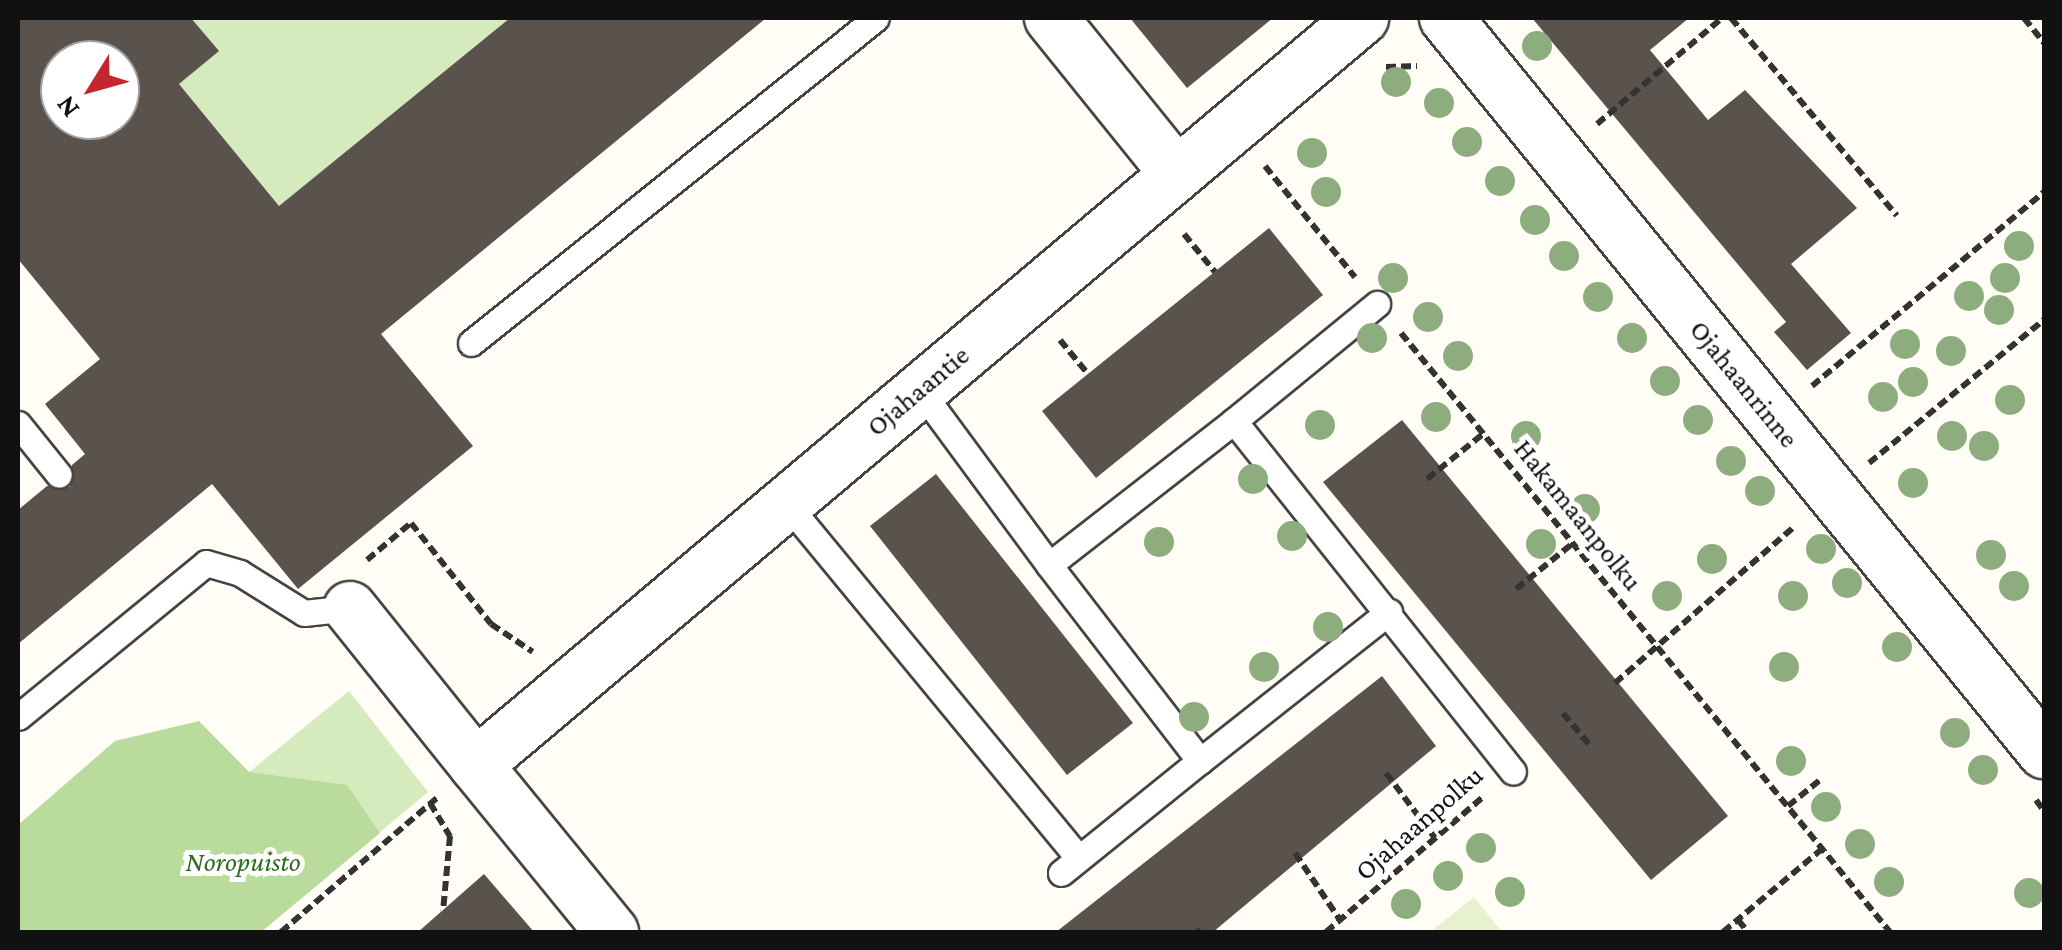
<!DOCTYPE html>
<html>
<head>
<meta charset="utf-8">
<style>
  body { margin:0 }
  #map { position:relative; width:2062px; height:950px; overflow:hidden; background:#fffdf5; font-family:"Crimson Pro",serif }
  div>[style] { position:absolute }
  .green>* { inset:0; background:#d5ebbd }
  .forest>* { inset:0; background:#b9dc9c }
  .pitch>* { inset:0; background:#e6f2cf }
  .building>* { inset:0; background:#5a524d }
  .path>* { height:6px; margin-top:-3px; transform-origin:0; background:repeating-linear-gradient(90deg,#333 0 10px,transparent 0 15px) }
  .roads { filter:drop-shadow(2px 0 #444) drop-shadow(-2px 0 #444) drop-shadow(0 2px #444) drop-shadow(0 -2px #444) }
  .service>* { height:25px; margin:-12.5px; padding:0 12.5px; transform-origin:12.5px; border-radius:12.5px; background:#fff }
  .minor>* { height:52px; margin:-26px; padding:0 26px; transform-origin:26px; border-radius:26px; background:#fff }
  .trees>* { width:30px; height:30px; margin:-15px; border-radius:50%; background:#8dad7f }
  span { translate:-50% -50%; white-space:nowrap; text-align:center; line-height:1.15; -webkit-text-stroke:10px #fff; paint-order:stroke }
  .street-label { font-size:28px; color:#111 }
  .park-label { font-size:28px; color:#2f6b1f; font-style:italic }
  .frame { position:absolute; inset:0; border:20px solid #111; pointer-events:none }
  .north { position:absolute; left:40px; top:40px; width:100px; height:100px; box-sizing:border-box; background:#fff; border:2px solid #a0a0a0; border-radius:50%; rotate:233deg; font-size:28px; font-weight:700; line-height:40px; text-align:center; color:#111 }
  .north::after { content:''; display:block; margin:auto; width:35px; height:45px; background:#c4262e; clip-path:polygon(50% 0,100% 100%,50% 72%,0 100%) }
</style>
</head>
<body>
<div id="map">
  <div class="green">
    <div style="clip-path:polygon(191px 18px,510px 18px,279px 206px,179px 84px,218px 51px)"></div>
    <div style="clip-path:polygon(349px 691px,428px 792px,261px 932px,52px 932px)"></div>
  </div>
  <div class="forest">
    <div style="clip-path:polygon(199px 721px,249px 772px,347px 785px,380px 833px,261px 932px,18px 932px,18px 825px,115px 741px)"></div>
  </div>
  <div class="pitch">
    <div style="clip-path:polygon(1474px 897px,1502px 932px,1430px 932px)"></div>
  </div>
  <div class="building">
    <div style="clip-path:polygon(evenodd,18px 18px,191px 18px,219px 51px,179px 84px,279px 206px,510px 18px,766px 18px,381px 334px,473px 446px,298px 589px,212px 484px,18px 644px,18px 510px,47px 486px,70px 487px,72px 465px,85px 454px,45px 404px,100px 359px,18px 259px,18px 18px,60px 60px,120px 60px,120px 120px,60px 120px,60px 60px)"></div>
    <div style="clip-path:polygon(1130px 18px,1273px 18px,1187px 88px)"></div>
    <div style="clip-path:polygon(1532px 18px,1689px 18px,1650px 50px,1708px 120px,1745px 90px,1857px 208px,1791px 264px,1851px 333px,1807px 370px,1774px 332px,1786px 322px)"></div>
    <div style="clip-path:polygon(1269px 228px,1323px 295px,1096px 478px,1042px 411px)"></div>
    <div style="clip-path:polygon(1402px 420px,1728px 816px,1651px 880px,1323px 482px)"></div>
    <div style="clip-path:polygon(936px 474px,1133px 723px,1067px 775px,870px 526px)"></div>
    <div style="clip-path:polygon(1382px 676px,1436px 746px,1213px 932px,1056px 932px)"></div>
    <div style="clip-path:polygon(484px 874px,534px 932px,418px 932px)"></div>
  </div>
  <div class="path">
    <div style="left:1731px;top:18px;width:258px;rotate:50deg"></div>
    <div style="left:2024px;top:18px;width:32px;rotate:51deg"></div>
    <div style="left:1386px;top:67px;width:31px;rotate:-2deg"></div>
    <div style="left:1597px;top:124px;width:164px;rotate:-40.3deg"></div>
    <div style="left:1265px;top:166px;width:143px;rotate:51deg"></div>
    <div style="left:1184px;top:234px;width:49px;rotate:50.8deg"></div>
    <div style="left:1401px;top:333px;width:773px;rotate:50.77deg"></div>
    <div style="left:1060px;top:340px;width:44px;rotate:50.5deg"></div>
    <div style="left:1812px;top:386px;width:302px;rotate:-39.9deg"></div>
    <div style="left:1869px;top:463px;width:226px;rotate:-39.3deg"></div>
    <div style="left:1427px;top:479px;width:72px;rotate:-38.8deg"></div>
    <div style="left:367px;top:560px;width:57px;rotate:-40.1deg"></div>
    <div style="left:411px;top:523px;width:129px;rotate:51.6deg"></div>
    <div style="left:491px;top:624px;width:50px;rotate:33.7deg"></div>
    <div style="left:1516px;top:589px;width:72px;rotate:-38.8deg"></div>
    <div style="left:1615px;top:683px;width:239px;rotate:-41.1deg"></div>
    <div style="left:1563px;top:713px;width:45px;rotate:50.4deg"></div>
    <div style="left:1386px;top:773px;width:81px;rotate:53deg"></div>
    <div style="left:2036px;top:800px;width:14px;rotate:54deg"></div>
    <div style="left:430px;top:803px;width:39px;rotate:59deg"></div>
    <div style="left:450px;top:836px;width:75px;rotate:95.3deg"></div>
    <div style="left:1788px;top:806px;width:41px;rotate:-39.1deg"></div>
    <div style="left:1295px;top:853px;width:81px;rotate:56.1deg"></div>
    <div style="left:1738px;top:920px;width:16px;rotate:50deg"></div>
    <div style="left:1196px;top:929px;width:4px;rotate:45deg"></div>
    <div style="left:281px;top:932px;width:206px;rotate:-40.7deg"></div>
    <div style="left:1326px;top:932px;width:208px;rotate:-40.7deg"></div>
    <div style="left:1723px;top:932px;width:131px;rotate:-40deg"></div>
  </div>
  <div class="roads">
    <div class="service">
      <div style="left:471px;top:343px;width:519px;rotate:-38.75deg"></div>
      <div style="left:920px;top:390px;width:217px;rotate:53.6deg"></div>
      <div style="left:1234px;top:421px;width:185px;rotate:-39.3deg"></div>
      <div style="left:18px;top:424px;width:65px;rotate:51.2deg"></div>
      <div style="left:786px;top:503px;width:460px;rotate:50.5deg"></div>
      <div style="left:18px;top:717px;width:243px;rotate:-39.3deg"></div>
      <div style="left:206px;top:563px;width:35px;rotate:16deg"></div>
      <div style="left:240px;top:573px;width:75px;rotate:32deg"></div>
      <div style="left:304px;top:613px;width:46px;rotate:-6.2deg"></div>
      <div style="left:1200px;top:761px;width:241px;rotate:-38.3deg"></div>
      <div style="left:1061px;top:873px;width:179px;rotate:-38.9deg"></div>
      <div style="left:1200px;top:761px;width:247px;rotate:-127.6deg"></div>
      <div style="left:1049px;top:565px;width:234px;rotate:-37.9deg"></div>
      <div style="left:1234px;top:421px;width:448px;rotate:51.5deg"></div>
    </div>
    <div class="minor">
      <div style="left:1051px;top:18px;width:199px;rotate:51.1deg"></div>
      <div style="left:1446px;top:18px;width:947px;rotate:50.83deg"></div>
      <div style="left:350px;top:608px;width:201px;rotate:51.3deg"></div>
      <div style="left:612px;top:932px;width:215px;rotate:-129.2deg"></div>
      <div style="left:476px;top:765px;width:1159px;rotate:-40.13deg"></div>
    </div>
  </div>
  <div class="trees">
    <div style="left:1537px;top:46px"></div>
    <div style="left:1396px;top:82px"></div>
    <div style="left:1439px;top:103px"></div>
    <div style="left:1467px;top:142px"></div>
    <div style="left:1312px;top:153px"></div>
    <div style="left:1500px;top:181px"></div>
    <div style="left:1326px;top:192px"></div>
    <div style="left:1535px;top:220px"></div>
    <div style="left:2019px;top:246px"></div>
    <div style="left:1564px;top:256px"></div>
    <div style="left:1393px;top:278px"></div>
    <div style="left:2005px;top:278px"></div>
    <div style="left:1969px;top:296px"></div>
    <div style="left:1598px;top:297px"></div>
    <div style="left:1999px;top:310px"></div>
    <div style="left:1428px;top:317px"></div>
    <div style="left:1372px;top:338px"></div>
    <div style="left:1632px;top:338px"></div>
    <div style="left:1905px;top:344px"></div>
    <div style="left:1951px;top:351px"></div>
    <div style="left:1458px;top:356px"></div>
    <div style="left:1665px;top:381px"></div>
    <div style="left:1913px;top:382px"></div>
    <div style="left:1883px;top:397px"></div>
    <div style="left:2010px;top:400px"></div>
    <div style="left:1436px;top:417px"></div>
    <div style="left:1698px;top:420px"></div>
    <div style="left:1320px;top:425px"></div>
    <div style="left:1526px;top:436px"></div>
    <div style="left:1952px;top:436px"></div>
    <div style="left:1984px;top:446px"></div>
    <div style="left:1731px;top:461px"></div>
    <div style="left:1253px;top:479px"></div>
    <div style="left:1913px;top:483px"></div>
    <div style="left:1760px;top:491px"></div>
    <div style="left:1585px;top:509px"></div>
    <div style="left:1292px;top:536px"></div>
    <div style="left:1159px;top:542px"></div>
    <div style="left:1541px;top:544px"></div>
    <div style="left:1821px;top:549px"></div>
    <div style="left:1991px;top:555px"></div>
    <div style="left:1712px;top:559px"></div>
    <div style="left:1847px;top:583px"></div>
    <div style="left:2014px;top:586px"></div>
    <div style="left:1667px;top:596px"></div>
    <div style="left:1793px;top:596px"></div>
    <div style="left:1328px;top:627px"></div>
    <div style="left:1897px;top:647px"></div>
    <div style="left:1264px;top:667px"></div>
    <div style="left:1784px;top:667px"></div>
    <div style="left:1194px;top:717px"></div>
    <div style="left:1955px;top:733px"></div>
    <div style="left:1791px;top:761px"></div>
    <div style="left:1983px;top:770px"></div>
    <div style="left:1826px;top:807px"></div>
    <div style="left:1860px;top:844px"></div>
    <div style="left:1481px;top:848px"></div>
    <div style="left:1448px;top:876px"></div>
    <div style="left:1889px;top:882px"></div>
    <div style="left:1510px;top:892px"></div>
    <div style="left:2029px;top:893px"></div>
    <div style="left:1406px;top:904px"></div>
  </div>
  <div class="street-label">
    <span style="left:1744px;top:384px;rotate:51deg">Ojahaanrinne</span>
    <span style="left:918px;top:391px;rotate:-40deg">Ojahaantie</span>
    <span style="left:1578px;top:515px;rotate:51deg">Hakamaanpolku</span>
    <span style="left:1419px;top:823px;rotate:-41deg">Ojahaanpolku</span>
  </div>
  <div class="park-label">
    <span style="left:243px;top:862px">Noropuisto</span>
  </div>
  <div class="frame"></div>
  <div class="north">N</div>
</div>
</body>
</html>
